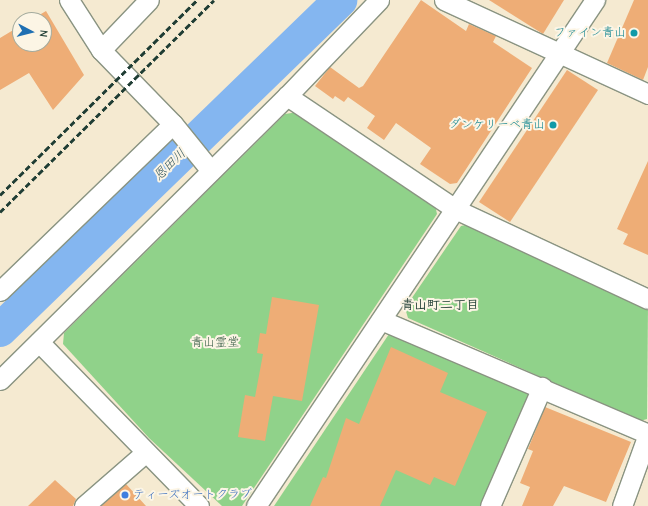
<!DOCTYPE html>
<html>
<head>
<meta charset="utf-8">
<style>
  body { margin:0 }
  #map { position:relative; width:648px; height:506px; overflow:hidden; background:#f5ead1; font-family:"Comic Neue","Klee One",sans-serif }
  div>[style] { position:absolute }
  .green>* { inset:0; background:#90d28a }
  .river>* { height:34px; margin:-17px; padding:0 17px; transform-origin:17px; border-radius:17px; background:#84b6f0 }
  .building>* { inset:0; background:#eead76 }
  .roads { filter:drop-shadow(1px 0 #8a9482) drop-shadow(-1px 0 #8a9482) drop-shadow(0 1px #8a9482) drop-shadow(0 -1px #8a9482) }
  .minor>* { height:19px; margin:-9.5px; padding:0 9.5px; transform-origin:9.5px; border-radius:9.5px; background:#fff }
  .rail>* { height:3px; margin-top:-1.5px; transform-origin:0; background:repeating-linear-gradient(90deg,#1f3d34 0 6px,transparent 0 9px) }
  .dots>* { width:11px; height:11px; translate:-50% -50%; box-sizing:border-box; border:2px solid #fcf5e5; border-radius:50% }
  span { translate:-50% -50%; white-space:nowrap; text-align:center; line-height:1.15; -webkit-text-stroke:4px #fcf5e5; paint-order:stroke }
  .culture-label { font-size:12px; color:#0d838f }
  .right { translate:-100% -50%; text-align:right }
  .park-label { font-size:12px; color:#365b45 }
  .shop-label { font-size:12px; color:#366cbe }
  .left { translate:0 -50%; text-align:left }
  .water-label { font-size:13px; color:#385b63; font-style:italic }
  .neighbourhood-label { font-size:13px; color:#1f3d34; font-weight:700 }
  .north { position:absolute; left:12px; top:12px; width:40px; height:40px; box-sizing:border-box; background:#fcf5e5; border:1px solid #a4ab9e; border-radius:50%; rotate:97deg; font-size:11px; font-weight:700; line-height:16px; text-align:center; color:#1f3d34 }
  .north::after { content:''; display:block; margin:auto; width:14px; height:18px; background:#1f6fb2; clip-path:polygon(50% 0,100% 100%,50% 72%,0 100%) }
</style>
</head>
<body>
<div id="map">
  <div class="green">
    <div style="clip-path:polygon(298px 112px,435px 205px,437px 214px,242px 506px,222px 506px,149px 438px,63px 344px,64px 333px,285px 114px)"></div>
    <div style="clip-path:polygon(470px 224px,648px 305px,647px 419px,640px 421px,408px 318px,405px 308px,461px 226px)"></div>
    <div style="clip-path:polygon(395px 332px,525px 388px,530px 397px,483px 506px,274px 506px,389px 334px)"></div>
  </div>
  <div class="river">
    <div style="left:0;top:330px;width:474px;rotate:-44.1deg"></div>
  </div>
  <div class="building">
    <div style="clip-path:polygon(421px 0,466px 31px,469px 24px,496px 36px,493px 42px,532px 68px,457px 183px,450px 184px,420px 164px,431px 148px,396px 123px,384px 140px,367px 128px,375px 116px,348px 97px,344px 102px,335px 96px,333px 99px,315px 86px,330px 67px,359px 88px,363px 86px)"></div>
    <div style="clip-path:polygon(489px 0,564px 0,543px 34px)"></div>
    <div style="clip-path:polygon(634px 0,648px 0,648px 67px,643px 80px,607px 63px)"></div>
    <div style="clip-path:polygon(46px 11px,84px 75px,53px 110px,29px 73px,0 90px,0 38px,20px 26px,20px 44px,44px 44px,44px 20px,31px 20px)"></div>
    <div style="clip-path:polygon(567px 70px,598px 90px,510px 222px,479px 202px)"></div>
    <div style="clip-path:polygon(648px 161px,648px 255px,623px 244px,628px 234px,617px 229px)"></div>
    <div style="clip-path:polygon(272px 297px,319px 305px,302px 401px,273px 396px,265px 441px,238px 437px,245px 395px,255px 397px,263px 354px,257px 353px,260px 333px,266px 334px)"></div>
    <div style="clip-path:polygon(391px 347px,448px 373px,440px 392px,487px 412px,455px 486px,434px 477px,430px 485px,396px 470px,380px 506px,310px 506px,323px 477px,326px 478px,346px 418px,359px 424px)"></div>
    <div style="clip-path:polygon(545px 407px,631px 442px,606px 502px,564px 486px,553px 506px,522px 506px,530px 487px,520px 483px,533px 451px,528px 449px)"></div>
    <div style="clip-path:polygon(55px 480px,76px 499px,73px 506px,28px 506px)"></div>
    <div style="clip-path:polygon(126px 484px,146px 506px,101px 506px,115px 494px)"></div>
  </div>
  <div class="roads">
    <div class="minor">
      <div style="left:69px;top:0;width:59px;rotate:57.4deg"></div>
      <div style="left:101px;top:50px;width:103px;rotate:45.8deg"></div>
      <div style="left:173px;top:124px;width:60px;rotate:51deg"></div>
      <div style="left:444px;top:0;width:225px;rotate:24.7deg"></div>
      <div style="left:101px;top:50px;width:69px;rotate:-46.2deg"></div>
      <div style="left:287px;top:96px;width:133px;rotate:-46.2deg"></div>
      <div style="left:0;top:291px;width:240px;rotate:-44deg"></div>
      <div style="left:381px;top:320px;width:290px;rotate:23.1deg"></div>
      <div style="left:39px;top:342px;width:229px;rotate:45.7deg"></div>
      <div style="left:0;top:380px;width:404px;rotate:-44.7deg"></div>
      <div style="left:287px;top:96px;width:202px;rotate:33.9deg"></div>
      <div style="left:455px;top:209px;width:252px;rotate:-56.2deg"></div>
      <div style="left:84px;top:506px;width:82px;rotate:-41.1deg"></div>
      <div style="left:256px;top:506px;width:358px;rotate:-56.2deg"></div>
      <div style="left:455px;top:209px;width:213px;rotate:25deg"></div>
      <div style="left:490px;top:506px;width:130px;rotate:-66.4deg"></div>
      <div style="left:622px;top:506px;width:77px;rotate:-70.1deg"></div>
    </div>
  </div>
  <div class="rail">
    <div style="left:0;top:195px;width:277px;rotate:-44.7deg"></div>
    <div style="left:0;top:212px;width:301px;rotate:-44.7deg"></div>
  </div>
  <div class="dots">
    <div style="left:634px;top:33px;background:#0f9aa8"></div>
    <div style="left:553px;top:125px;background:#0f9aa8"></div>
    <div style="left:125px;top:495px;background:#3f7fe0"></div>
  </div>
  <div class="culture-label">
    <span class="right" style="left:626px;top:33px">ファイン青山</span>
    <span class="right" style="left:545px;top:125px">ダンケリーベ青山</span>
  </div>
  <div class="park-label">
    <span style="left:215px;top:343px">青山霊堂</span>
  </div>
  <div class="shop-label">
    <span class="left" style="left:133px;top:495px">ティーズオートクラブ</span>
  </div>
  <div class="water-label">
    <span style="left:170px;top:165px;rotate:-44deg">恩田川</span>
  </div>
  <div class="neighbourhood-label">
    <span style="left:440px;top:305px">青山町二丁目</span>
  </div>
  <div class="north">N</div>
</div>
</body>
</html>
